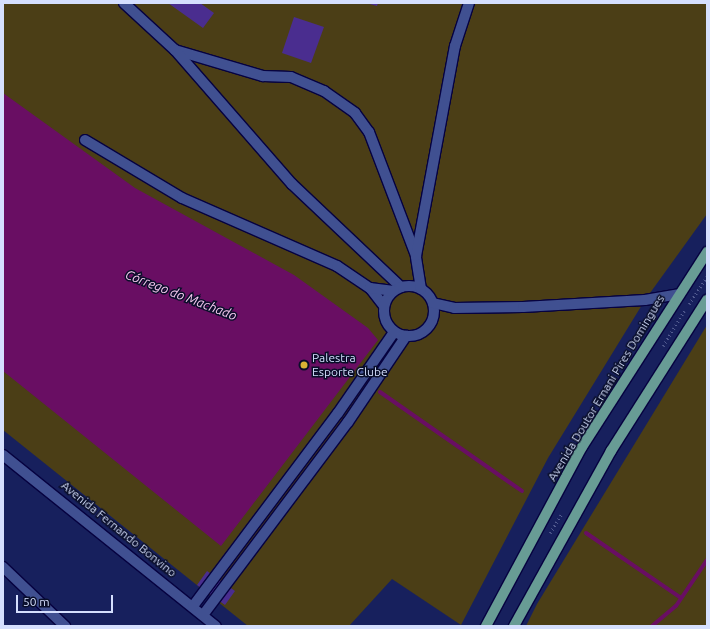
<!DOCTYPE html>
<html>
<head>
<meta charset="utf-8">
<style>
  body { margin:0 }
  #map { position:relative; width:710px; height:629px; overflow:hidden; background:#17205d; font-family:Ubuntu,sans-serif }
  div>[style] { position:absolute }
  .green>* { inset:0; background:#4b3e16 }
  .water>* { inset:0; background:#690e63 }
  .stream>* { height:4px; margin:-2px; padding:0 2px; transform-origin:2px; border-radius:2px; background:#690e63 }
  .building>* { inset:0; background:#4a2d8f }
  .path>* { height:2.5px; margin-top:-1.25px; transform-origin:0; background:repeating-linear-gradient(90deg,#535c90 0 1px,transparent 0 4px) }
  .roads { filter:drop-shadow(1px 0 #060240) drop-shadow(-1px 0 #060240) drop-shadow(0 1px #060240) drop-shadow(0 -1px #060240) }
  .minor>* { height:10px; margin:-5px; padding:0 5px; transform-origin:5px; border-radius:5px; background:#405091 }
  .minor>.ring { margin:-5px; padding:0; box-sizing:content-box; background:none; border:10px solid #405091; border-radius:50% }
  .major>* { height:10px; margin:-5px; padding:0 5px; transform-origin:5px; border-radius:5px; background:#689c95 }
  .dots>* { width:11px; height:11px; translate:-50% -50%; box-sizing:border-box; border:2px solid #090e29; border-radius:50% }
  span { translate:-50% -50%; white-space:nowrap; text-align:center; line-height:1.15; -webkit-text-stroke:3px #090e29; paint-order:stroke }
  .poi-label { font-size:12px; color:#d5dffe }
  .left { translate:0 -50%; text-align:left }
  .street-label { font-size:12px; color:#d5dffe }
  .water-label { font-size:13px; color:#f8c9f1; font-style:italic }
  .frame { position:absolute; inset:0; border:4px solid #d5dffe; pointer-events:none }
  .scale { position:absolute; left:16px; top:595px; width:97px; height:18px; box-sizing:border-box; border:2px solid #d5dffe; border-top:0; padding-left:5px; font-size:12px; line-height:14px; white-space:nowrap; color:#d5dffe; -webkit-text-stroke:3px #090e29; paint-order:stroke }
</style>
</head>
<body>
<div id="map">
  <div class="green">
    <div style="clip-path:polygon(3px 3px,707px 3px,707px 214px,645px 300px,548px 458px,461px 625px,392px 579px,349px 626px,248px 626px,3px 430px)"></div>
    <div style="clip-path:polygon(707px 325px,707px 626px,526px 626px,537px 604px)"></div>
  </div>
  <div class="water">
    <div style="clip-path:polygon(3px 93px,135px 188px,294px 275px,368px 328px,378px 340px,221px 546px,3px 371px)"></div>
  </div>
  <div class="stream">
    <div style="left:380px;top:392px;width:173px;rotate:34.9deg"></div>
    <div style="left:586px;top:533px;width:115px;rotate:34.4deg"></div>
    <div style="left:652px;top:626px;width:31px;rotate:-40deg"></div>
    <div style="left:676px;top:606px;width:55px;rotate:-56deg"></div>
  </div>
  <div class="building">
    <div style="clip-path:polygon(168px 3px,200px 3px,214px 13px,203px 28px)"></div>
    <div style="clip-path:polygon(366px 3px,378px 3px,377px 6px)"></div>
    <div style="clip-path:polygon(294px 17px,324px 27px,311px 63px,282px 53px)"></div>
    <div style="clip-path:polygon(207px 571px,235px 591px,225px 605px,197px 585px)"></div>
  </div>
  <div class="path">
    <div style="left:689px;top:304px;width:33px;rotate:-57deg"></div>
    <div style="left:663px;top:346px;width:41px;rotate:-59deg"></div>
    <div style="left:550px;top:533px;width:23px;rotate:-59deg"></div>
  </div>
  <div class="roads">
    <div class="minor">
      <div style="left:124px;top:3px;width:69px;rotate:42.7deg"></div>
      <div style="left:175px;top:50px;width:92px;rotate:16.5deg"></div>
      <div style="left:263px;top:76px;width:28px;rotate:2deg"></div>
      <div style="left:291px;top:77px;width:36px;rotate:23deg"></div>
      <div style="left:324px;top:91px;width:38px;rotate:35deg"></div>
      <div style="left:355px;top:113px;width:24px;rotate:54deg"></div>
      <div style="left:369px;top:132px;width:133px;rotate:69.2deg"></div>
      <div style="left:175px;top:50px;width:178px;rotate:48.9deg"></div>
      <div style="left:292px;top:184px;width:150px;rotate:43.4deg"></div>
      <div style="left:85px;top:140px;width:113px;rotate:30.9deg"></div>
      <div style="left:182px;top:198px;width:169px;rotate:23.7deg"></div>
      <div style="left:337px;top:266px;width:40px;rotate:34deg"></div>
      <div style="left:370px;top:288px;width:23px;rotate:52deg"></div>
      <div class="ring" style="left:384px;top:286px;width:40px;height:40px"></div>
      <div style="left:370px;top:288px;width:24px;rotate:7deg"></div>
      <div style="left:421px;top:289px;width:33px;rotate:-99deg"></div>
      <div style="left:416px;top:256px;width:214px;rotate:-79.5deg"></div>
      <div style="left:455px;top:46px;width:45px;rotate:-72deg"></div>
      <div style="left:433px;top:303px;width:22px;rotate:13deg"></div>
      <div style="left:454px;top:308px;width:69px;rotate:-0.8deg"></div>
      <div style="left:523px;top:307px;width:122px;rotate:-3.3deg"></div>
      <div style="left:645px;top:300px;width:34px;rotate:-10deg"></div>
      <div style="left:3px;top:455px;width:273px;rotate:38.8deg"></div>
      <div style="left:3px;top:567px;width:86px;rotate:43.6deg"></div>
      <div style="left:193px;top:606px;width:241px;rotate:-53.1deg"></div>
      <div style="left:338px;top:413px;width:98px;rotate:-55.3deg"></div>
      <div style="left:203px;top:615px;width:241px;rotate:-53.1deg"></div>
      <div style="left:348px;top:422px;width:104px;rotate:-56deg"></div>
    </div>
    <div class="major">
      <div style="left:486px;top:626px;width:203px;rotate:-61.8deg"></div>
      <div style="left:582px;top:447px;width:232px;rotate:-57.3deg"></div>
      <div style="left:514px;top:626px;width:200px;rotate:-61deg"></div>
      <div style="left:611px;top:451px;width:179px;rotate:-57.6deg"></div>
    </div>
  </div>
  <div class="dots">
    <div style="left:304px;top:365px;background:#d9b334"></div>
  </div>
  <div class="poi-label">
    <span class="left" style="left:312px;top:365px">Palestra<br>Esporte Clube</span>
  </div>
  <div class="street-label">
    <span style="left:606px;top:388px;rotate:-59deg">Avenida Doutor Ernani Pires Domingues</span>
    <span style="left:119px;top:529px;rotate:39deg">Avenida Fernando Bonvino</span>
  </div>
  <div class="water-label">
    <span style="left:181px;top:295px;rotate:21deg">Córrego do Machado</span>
  </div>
  <div class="frame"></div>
  <div class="scale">50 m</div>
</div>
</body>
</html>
